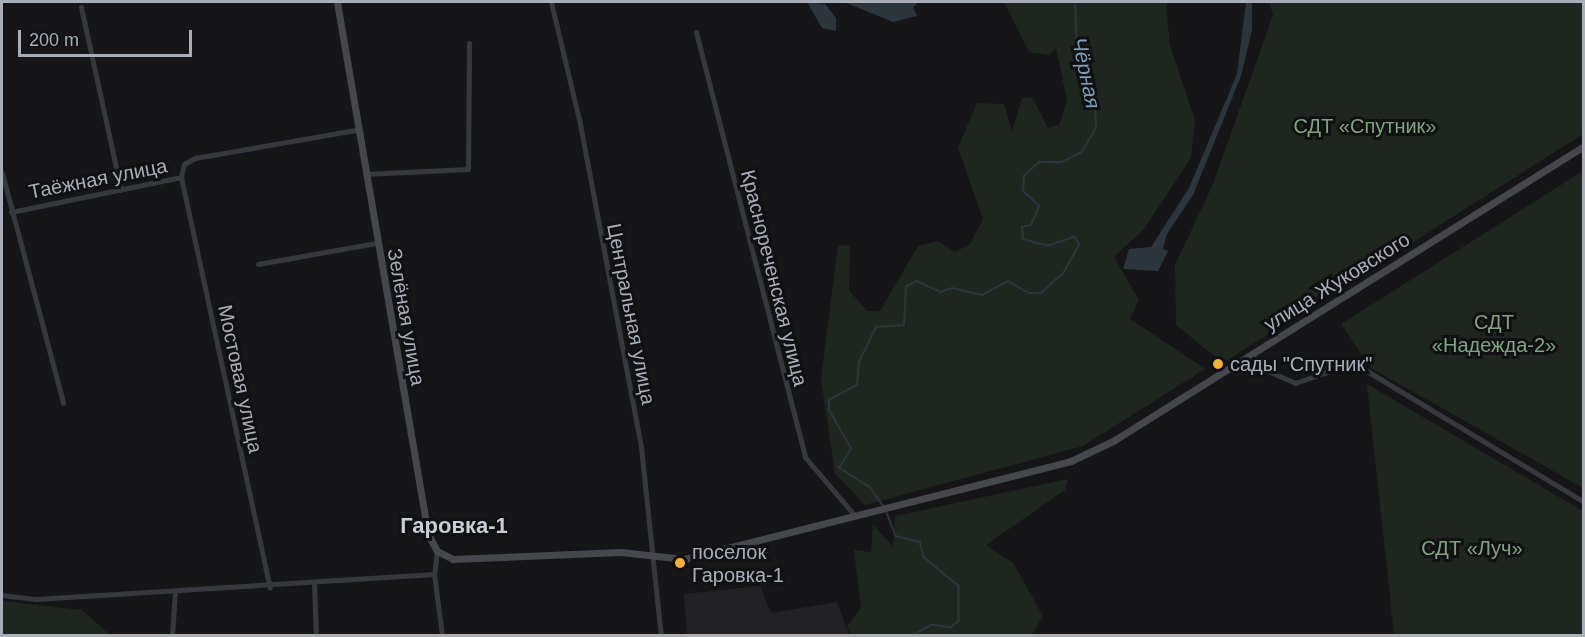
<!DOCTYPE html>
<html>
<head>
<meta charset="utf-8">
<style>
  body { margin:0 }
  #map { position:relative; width:1585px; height:637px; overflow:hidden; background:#161618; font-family:Helvetica,sans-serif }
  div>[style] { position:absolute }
  .built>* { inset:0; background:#222225 }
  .green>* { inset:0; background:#1e261f }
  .water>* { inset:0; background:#2c353c }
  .stream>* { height:1.5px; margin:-0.75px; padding:0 0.75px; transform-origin:0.75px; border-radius:0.75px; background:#2c353c }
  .street>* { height:5px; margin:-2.5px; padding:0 2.5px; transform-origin:2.5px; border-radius:2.5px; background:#37383d }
  .secondary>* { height:7px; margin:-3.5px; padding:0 3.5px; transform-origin:3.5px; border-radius:3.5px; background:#45474d }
  .dots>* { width:16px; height:16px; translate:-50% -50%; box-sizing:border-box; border:3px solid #111113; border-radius:50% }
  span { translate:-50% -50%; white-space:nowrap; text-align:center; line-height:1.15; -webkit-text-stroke:6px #111113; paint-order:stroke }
  .park-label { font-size:20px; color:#7fa381 }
  .street-label { font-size:20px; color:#a8adb8 }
  .poi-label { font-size:20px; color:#a8adb8 }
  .left { translate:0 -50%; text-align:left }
  .water-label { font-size:21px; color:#7f9bb3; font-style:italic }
  .quarter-label { font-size:22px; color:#c9ccd4; font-weight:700 }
  .frame { position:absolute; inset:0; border:3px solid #a8adb8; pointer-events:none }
  .scale { position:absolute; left:18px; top:30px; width:174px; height:27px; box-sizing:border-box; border:3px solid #a8adb8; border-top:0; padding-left:8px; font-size:18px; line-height:21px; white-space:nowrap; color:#a8adb8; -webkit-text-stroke:4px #111113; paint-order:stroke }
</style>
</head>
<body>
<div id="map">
  <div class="built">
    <div style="clip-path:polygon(760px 586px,771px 613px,837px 602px,849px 635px,687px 635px,684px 594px)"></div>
  </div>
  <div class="green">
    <div style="clip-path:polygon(1004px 2px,1170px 2px,1166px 5px,1170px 45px,1195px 120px,1191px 158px,1144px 229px,1114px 257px,1139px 300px,1130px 319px,1205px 369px,1083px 446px,865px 505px,835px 474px,821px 378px,838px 245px,850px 246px,849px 290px,867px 311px,880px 311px,918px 246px,938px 241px,955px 252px,970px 244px,983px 219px,958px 148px,977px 103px,1004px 104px,1012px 132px,1022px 98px,1032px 97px,1048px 128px,1059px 125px,1067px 100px,1056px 48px,1049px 55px,1029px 52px)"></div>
    <div style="clip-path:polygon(1269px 2px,1583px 2px,1583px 134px,1223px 363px,1176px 325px,1175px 265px,1213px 184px,1273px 15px)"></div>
    <div style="clip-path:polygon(1583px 171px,1583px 488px,1371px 368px,1341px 324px)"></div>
    <div style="clip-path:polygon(1367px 384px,1583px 511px,1583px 635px,1394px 635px)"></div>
    <div style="clip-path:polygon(1068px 479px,1065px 490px,986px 545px,1013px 563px,1043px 616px,1032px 635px,851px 635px,847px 626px,861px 608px,854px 550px,871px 552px,873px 525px,893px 546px,895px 516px)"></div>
    <div style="clip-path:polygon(2px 601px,82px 610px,110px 635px,2px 635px)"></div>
  </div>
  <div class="water">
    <div style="clip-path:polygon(807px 2px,825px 4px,836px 18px,836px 31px,822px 28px)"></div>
    <div style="clip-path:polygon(844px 2px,919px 2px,913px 7px,917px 16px,893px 22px)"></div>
    <div style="clip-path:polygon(1246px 2px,1252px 2px,1252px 30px,1241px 76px,1193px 195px,1167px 234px,1163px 249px,1168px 251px,1158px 271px,1123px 269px,1129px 249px,1151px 247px,1189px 188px,1237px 74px)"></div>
  </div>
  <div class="stream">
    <div style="left:883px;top:506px;width:24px;rotate:-126deg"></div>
    <div style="left:869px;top:487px;width:36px;rotate:-148deg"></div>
    <div style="left:839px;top:468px;width:22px;rotate:-58deg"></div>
    <div style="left:851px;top:449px;width:45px;rotate:-119.4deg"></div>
    <div style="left:829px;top:410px;width:10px;rotate:-90deg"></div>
    <div style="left:829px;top:400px;width:32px;rotate:-28deg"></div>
    <div style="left:857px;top:385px;width:23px;rotate:-85deg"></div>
    <div style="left:859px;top:362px;width:39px;rotate:-64deg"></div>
    <div style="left:876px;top:327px;width:28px;rotate:-4deg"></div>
    <div style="left:904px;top:325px;width:38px;rotate:-87deg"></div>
    <div style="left:906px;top:287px;width:13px;rotate:-29deg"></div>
    <div style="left:917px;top:281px;width:26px;rotate:25deg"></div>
    <div style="left:941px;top:292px;width:12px;rotate:-20deg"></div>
    <div style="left:952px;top:288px;width:31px;rotate:13deg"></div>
    <div style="left:982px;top:295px;width:30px;rotate:-28deg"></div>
    <div style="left:1008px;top:281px;width:24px;rotate:30deg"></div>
    <div style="left:1029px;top:293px;width:12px"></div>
    <div style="left:1041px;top:293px;width:31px;rotate:-42deg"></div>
    <div style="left:1064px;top:272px;width:31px;rotate:-61deg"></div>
    <div style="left:1079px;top:245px;width:9px;rotate:-117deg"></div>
    <div style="left:1075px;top:237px;width:28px;rotate:161deg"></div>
    <div style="left:1049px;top:246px;width:14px;rotate:-168deg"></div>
    <div style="left:1035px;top:243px;width:13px;rotate:-162deg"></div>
    <div style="left:1023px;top:239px;width:12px;rotate:-95deg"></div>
    <div style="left:1022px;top:227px;width:9px;rotate:-13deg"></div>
    <div style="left:1031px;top:225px;width:21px;rotate:-67deg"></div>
    <div style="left:1039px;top:206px;width:22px;rotate:-137deg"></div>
    <div style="left:1023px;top:191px;width:15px;rotate:-86deg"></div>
    <div style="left:1024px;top:176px;width:21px;rotate:-43deg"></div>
    <div style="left:1039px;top:162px;width:23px"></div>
    <div style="left:1062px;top:162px;width:22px;rotate:-27deg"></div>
    <div style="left:1082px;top:152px;width:28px;rotate:-60deg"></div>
    <div style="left:1096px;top:128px;width:26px;rotate:-92deg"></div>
    <div style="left:1095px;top:102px;width:51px;rotate:-110.6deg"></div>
    <div style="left:1077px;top:54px;width:52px;rotate:-92.2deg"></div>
    <div style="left:886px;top:510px;width:28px;rotate:69deg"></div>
    <div style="left:896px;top:536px;width:25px;rotate:14deg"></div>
    <div style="left:920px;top:542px;width:16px;rotate:75deg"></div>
    <div style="left:924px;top:557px;width:45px;rotate:39.6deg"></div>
    <div style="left:959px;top:586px;width:35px;rotate:90deg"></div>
    <div style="left:959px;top:621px;width:11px;rotate:139deg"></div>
    <div style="left:951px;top:628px;width:19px;rotate:-171deg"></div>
    <div style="left:932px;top:625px;width:23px;rotate:151deg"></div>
  </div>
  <div class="street">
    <div style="left:551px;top:2px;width:125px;rotate:76.6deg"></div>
    <div style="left:580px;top:124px;width:329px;rotate:79.3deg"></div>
    <div style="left:641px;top:447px;width:190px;rotate:84deg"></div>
    <div style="left:81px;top:7px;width:187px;rotate:77.7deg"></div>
    <div style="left:696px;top:32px;width:439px;rotate:75.6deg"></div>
    <div style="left:805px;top:457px;width:77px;rotate:49.7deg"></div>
    <div style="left:2px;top:173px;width:238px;rotate:75.1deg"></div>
    <div style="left:365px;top:174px;width:103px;rotate:-2.8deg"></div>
    <div style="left:468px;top:169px;width:126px;rotate:-89.5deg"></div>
    <div style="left:181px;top:177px;width:420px;rotate:77.8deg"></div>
    <div style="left:11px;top:212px;width:174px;rotate:-11.6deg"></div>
    <div style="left:181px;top:177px;width:13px;rotate:-77deg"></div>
    <div style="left:184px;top:164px;width:13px;rotate:-29deg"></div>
    <div style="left:195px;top:158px;width:163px;rotate:-9.9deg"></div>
    <div style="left:258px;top:264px;width:120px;rotate:-10.1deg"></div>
    <div style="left:1252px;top:355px;width:21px;rotate:47deg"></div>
    <div style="left:1266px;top:370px;width:32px;rotate:24deg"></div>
    <div style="left:1295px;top:383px;width:50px;rotate:-18.8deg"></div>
    <div style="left:1342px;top:367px;width:25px;rotate:9deg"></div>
    <div style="left:1367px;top:371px;width:253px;rotate:31.1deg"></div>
    <div style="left:437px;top:551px;width:23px;rotate:97deg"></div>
    <div style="left:434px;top:574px;width:63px;rotate:82.6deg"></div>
    <div style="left:314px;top:584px;width:52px;rotate:87.8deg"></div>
    <div style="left:2px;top:595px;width:34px;rotate:7deg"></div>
    <div style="left:36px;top:599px;width:399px;rotate:-3.6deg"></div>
    <div style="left:172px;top:636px;width:45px;rotate:-86.2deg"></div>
  </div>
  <div class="secondary">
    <div style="left:337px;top:2px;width:540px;rotate:80.29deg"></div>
    <div style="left:428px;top:534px;width:19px;rotate:62deg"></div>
    <div style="left:437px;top:551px;width:18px;rotate:27deg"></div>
    <div style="left:453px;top:559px;width:168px;rotate:-2.4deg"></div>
    <div style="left:621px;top:552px;width:63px;rotate:6.3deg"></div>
    <div style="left:684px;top:559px;width:399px;rotate:-14.2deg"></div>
    <div style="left:1071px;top:461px;width:47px;rotate:-25.5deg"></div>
    <div style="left:1113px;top:441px;width:556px;rotate:-32.06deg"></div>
  </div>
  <div class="dots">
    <div style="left:1218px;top:364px;background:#f2b134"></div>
    <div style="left:680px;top:563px;background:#f2b134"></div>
  </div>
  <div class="park-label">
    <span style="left:1365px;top:126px">СДТ «Спутник»</span>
    <span style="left:1494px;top:334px">СДТ<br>«Надежда-2»</span>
    <span style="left:1472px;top:548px">СДТ «Луч»</span>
  </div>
  <div class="street-label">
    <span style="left:98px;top:179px;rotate:-11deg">Таёжная улица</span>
    <span style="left:774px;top:278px;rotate:76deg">Краснореченская улица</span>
    <span style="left:1337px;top:282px;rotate:-32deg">улица Жуковского</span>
    <span style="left:631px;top:314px;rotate:79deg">Центральная улица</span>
    <span style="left:406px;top:317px;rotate:80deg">Зелёная улица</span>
    <span style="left:240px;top:379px;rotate:78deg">Мостовая улица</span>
  </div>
  <div class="poi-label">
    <span class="left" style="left:1230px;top:364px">сады "Спутник"</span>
    <span class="left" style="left:692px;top:564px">поселок<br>Гаровка-1</span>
  </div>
  <div class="water-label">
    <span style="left:1086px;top:73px;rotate:78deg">Чёрная</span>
  </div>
  <div class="quarter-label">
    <span style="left:454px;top:526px">Гаровка-1</span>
  </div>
  <div class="frame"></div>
  <div class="scale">200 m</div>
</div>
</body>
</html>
